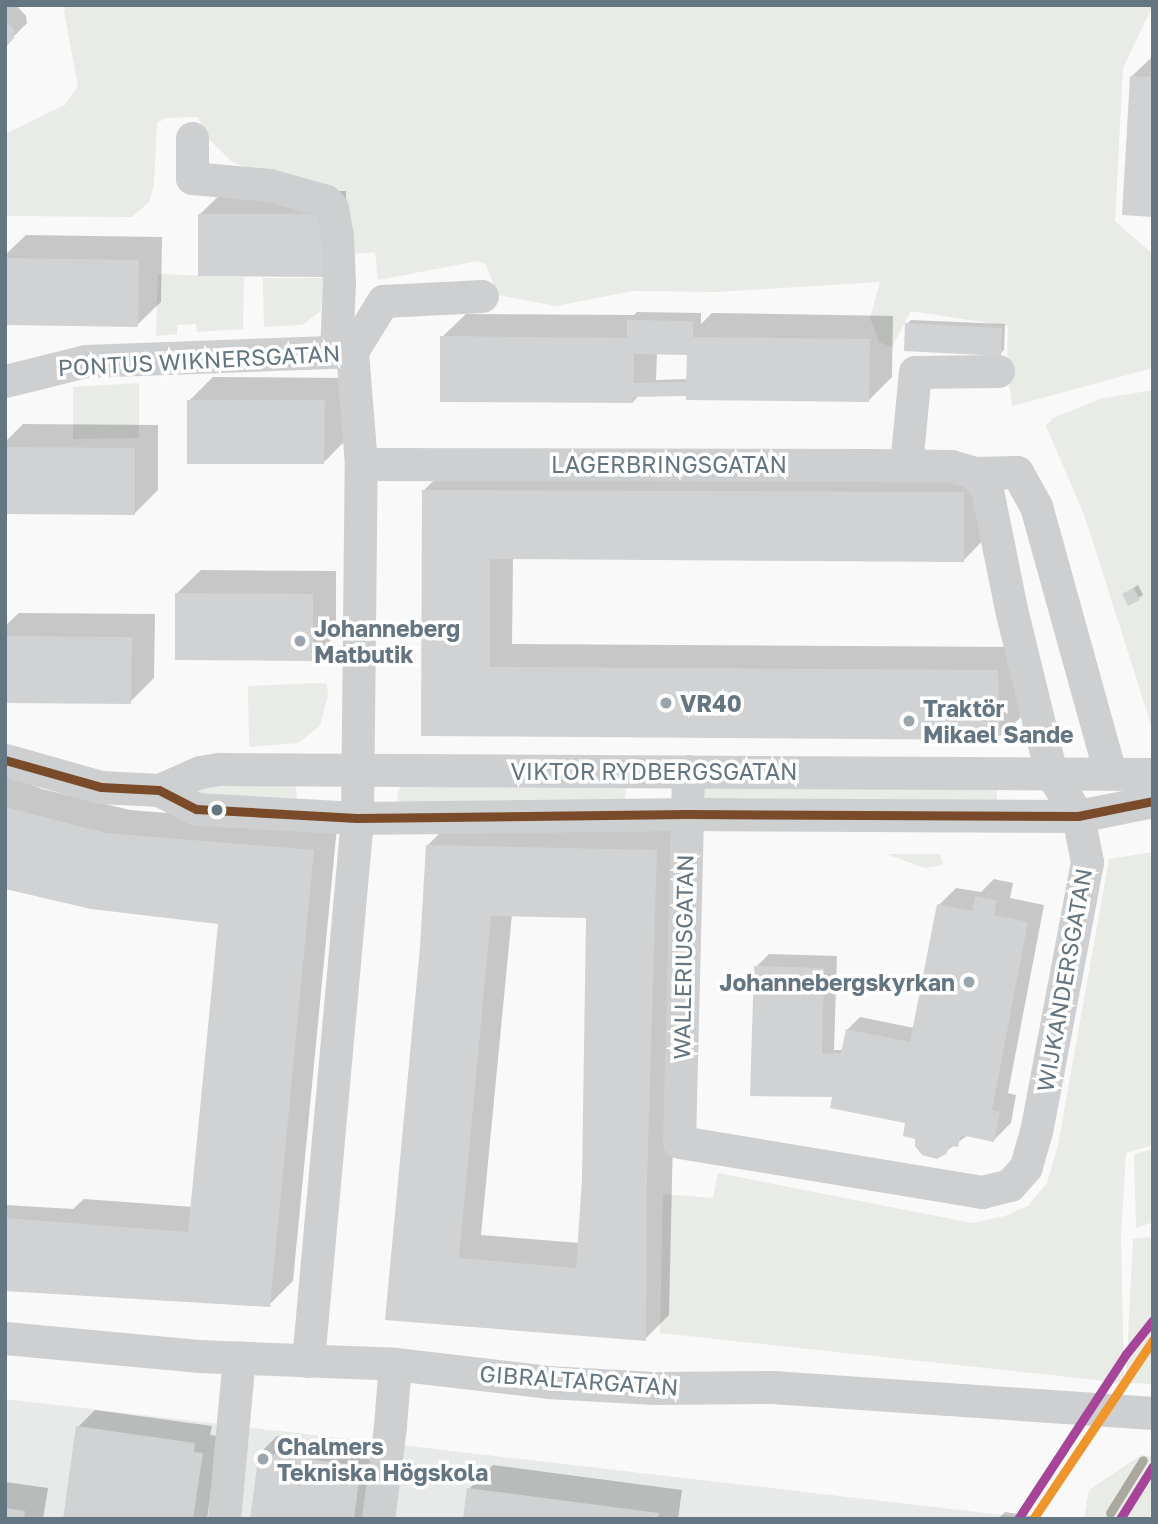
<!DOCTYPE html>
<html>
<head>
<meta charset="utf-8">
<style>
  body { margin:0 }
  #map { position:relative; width:1158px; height:1524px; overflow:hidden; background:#f9f9f9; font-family:"Golos Text",sans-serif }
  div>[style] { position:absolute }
  .built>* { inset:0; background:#e8e9e9 }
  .green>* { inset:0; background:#e8ebe6 }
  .shadow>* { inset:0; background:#0003 }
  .building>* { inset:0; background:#d0d2d3 }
  .minor>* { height:33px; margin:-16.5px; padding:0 16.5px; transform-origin:16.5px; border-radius:16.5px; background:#cecfd0 }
  .bus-1>* { height:9px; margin:-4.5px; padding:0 4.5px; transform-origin:4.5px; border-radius:4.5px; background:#7a4b2a }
  .tram-1>* { height:9px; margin:-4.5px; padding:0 4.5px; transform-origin:4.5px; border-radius:4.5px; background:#a54499 }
  .tram-2>* { height:9px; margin:-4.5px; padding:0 4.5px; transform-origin:4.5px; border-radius:4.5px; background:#f0952c }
  .tram-3>* { height:9px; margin:-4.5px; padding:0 4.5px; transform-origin:4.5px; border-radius:4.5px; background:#aaa89f }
  .dots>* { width:19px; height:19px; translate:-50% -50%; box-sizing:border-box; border:4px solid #fff; border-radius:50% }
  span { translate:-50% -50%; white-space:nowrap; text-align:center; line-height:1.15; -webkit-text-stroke:7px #fff; paint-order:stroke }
  .street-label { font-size:23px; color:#657683 }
  .poi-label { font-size:23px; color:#657683; font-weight:700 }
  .left { translate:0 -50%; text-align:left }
  .right { translate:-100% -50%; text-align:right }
  .frame { position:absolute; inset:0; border:7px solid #657683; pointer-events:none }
</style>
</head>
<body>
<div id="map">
  <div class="built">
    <div style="clip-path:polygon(5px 1399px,1037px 1519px,5px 1519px)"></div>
  </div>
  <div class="green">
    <div style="clip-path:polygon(66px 5px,1153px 5px,1123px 68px,1115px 221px,1153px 254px,1153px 368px,1012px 406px,1007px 367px,1008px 326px,911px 311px,892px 347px,879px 342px,870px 318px,880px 282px,716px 292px,633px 291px,556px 306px,498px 295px,486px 265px,478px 261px,378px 280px,375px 252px,344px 255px,340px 214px,231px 161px,208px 138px,198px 117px,166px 118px,157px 123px,154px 185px,149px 202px,132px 217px,5px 216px,5px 134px,65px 105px,78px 86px,64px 11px)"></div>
    <div style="clip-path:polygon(158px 274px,244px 277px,243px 329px,197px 332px,196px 324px,177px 325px,177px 334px,156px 336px)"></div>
    <div style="clip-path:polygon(263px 278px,324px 278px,321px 311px,302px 325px,264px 327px)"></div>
    <div style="clip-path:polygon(139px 383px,139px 438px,73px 439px,73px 387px)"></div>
    <div style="clip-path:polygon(1153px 390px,1153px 731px,1085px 517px,1046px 426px,1053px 418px,1100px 399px)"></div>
    <div style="clip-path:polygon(319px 683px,327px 684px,328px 695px,320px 726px,298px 743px,249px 747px,248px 686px)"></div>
    <div style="clip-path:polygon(296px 784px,297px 803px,200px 798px,199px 787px)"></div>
    <div style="clip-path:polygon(402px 784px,626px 785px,625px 805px,399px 802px,397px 794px)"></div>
    <div style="clip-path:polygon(702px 787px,997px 787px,997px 806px,701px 803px)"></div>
    <div style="clip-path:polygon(1153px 852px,1153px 1145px,1126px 1153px,1121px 1233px,1124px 1383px,660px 1333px,663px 1194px,713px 1198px,718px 1173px,972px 1223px,1005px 1216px,1028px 1206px,1047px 1183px,1058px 1145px,1109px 859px)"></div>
    <div style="clip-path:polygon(886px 854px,940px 854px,943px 865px,925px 868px)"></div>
    <div style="clip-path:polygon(1153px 1149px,1153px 1222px,1136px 1228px,1134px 1154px)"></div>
    <div style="clip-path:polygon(1153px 1237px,1153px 1384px,1131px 1383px,1126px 1376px,1133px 1239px)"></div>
    <div style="clip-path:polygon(1141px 1455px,1153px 1457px,1153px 1519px,1084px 1519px,1089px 1490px)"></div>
  </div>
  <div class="shadow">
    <div style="clip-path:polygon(5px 5px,16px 5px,26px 16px,27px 23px,5px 45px)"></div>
    <div style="clip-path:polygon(1153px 56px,1153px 215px,1132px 76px)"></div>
    <div style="clip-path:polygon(224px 191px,346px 191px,346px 251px,200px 214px)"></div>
    <div style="clip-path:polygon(26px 235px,162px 237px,161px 302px,137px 325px,5px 323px,5px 255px)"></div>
    <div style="clip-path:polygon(evenodd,637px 312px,701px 313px,701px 324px,712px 313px,893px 316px,892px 377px,869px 400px,687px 395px,639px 395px,633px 402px,442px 337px,466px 314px,634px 315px,637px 312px,657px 353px,688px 353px,688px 379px,656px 380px,657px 353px)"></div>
    <div style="clip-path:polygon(911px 320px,1005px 324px,1004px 350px,1000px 354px,907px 324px)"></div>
    <div style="clip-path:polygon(213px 377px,347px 378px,347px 439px,323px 463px,189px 401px)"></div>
    <div style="clip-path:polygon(23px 424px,158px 425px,158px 490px,135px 513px,5px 513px,5px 442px)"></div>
    <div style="clip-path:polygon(448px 467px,987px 469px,987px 536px,964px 560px,513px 558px,512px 644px,1021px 647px,1023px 715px,999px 738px,422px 734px,424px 490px)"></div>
    <div style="clip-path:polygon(201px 570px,336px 571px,336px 635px,312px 659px,177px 593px)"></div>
    <div style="clip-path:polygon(1138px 585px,1143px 595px,1129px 603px,1124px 594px)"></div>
    <div style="clip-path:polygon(19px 613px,155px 614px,154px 678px,130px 702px,5px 701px,5px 626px)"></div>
    <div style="clip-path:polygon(5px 774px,42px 789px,130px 810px,337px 827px,293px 1281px,269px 1305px,5px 1289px,5px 1205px,73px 1209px,84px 1199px,193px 1207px,220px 923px,5px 887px)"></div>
    <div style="clip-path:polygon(evenodd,451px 822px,680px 827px,669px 1315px,645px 1339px,387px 1318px,422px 947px,428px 845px,451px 822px,512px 914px,588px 917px,584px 1179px,580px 1243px,481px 1235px,512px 914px)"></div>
    <div style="clip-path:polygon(994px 879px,1013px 883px,1010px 898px,1044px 905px,1008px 1093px,1016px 1095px,1011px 1123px,994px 1140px,968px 1135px,945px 1152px,917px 1137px,908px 1118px,834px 1095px,756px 967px,769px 954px,837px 956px,834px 1050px,843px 1050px,847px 1030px,860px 1017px,914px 1028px,939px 905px,956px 888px,981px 892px)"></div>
    <div style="clip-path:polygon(95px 1410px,212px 1426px,210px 1435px,219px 1436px,207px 1519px,65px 1519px,78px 1427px)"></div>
    <div style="clip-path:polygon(277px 1436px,377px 1449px,368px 1519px,252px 1519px,260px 1453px)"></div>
    <div style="clip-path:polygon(493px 1465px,682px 1490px,678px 1519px,465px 1519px,469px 1489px)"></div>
    <div style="clip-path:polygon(5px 1482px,48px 1488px,43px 1519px,5px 1519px)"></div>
    <div style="clip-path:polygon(1005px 1512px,1049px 1519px,998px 1519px)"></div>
  </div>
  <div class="building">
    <div style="clip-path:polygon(5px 21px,14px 29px,14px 38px,5px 48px)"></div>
    <div style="clip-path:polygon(1130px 76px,1153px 77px,1153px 217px,1122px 215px)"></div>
    <div style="clip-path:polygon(198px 214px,323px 214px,323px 277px,198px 276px)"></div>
    <div style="clip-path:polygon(5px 258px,139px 260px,138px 327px,5px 325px)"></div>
    <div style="clip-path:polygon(evenodd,627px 320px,693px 321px,693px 337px,870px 339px,869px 402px,686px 400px,686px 396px,633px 397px,633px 403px,440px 402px,440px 336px,627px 338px,627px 320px,634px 354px,687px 355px,686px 382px,634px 383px,634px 354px)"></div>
    <div style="clip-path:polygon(905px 323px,1002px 328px,1001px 356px,904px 351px)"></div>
    <div style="clip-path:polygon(187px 400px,325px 400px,324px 464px,187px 464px)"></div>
    <div style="clip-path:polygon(5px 447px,135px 448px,135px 515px,5px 514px)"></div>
    <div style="clip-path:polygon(422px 490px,964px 492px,964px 562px,490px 559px,490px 667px,998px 670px,1000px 740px,421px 736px)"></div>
    <div style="clip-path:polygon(1134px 588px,1140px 600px,1128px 606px,1122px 594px)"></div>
    <div style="clip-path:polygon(175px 593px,313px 594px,313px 661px,175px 660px)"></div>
    <div style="clip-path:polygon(5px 636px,132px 637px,131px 704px,5px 703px)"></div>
    <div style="clip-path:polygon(5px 807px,106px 833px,314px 850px,270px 1307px,5px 1291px,5px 1218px,188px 1232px,218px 924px,91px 909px,5px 889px)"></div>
    <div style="clip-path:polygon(evenodd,426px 845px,657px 850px,647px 1180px,646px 1341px,385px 1320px,420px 947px,426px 845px,491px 916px,586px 918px,582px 1179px,576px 1268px,459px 1258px,491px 916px)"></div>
    <div style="clip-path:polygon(975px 896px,997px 900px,994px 915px,1028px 922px,992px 1110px,1000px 1112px,994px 1142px,961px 1135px,958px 1147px,950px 1146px,946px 1154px,937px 1159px,922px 1155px,915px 1146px,915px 1139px,903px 1136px,905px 1123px,830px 1108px,832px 1097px,750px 1096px,754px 966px,824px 968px,822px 1054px,841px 1053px,846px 1029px,910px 1042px,937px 904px,972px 911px)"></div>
    <div style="clip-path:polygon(76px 1426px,195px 1443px,194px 1452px,203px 1453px,193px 1519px,63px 1519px)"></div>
    <div style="clip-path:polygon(259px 1452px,361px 1466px,354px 1519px,250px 1519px)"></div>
    <div style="clip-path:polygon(467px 1488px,659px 1513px,658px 1519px,463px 1519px)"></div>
    <div style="clip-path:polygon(5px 1508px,25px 1511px,24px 1519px,5px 1519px)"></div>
  </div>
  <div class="minor">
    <div style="left:192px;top:138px;width:40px;rotate:90deg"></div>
    <div style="left:192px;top:178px;width:77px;rotate:5.2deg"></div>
    <div style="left:269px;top:185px;width:59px;rotate:15.7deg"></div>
    <div style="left:326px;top:201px;width:9px;rotate:49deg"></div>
    <div style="left:332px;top:208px;width:27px;rotate:80deg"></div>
    <div style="left:337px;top:235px;width:47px;rotate:87.6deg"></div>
    <div style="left:339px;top:282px;width:69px;rotate:92.5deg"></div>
    <div style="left:352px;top:351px;width:59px;rotate:-58.2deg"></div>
    <div style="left:383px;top:301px;width:99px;rotate:-2.9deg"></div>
    <div style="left:5px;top:381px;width:82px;rotate:-14deg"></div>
    <div style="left:85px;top:361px;width:267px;rotate:-2.1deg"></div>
    <div style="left:361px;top:464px;width:510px;rotate:0.11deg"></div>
    <div style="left:871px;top:465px;width:80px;rotate:0.7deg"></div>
    <div style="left:951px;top:466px;width:25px;rotate:16deg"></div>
    <div style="left:975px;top:473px;width:21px;rotate:55deg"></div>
    <div style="left:987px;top:490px;width:121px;rotate:78.6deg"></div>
    <div style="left:1011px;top:609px;width:169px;rotate:76.3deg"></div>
    <div style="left:1051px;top:773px;width:51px;rotate:57.9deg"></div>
    <div style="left:1078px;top:816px;width:47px;rotate:78.9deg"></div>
    <div style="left:1087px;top:862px;width:274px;rotate:100.7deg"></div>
    <div style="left:1036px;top:1131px;width:37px;rotate:106deg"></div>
    <div style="left:1026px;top:1167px;width:24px;rotate:132deg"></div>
    <div style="left:1010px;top:1185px;width:29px;rotate:166deg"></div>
    <div style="left:982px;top:1192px;width:307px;rotate:-170.6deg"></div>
    <div style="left:679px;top:1142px;width:371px;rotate:-88.6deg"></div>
    <div style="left:906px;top:465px;width:93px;rotate:-84.5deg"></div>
    <div style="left:915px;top:372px;width:83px;rotate:-0.7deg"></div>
    <div style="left:975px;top:473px;width:42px;rotate:-1.4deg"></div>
    <div style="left:1017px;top:472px;width:39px;rotate:61deg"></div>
    <div style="left:1036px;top:506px;width:277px;rotate:74.5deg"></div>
    <div style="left:5px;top:760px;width:100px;rotate:15.7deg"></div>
    <div style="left:101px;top:787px;width:58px;rotate:3deg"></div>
    <div style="left:159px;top:790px;width:42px;rotate:27.2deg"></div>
    <div style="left:196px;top:809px;width:161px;rotate:3.2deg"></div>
    <div style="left:357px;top:818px;width:330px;rotate:-0.7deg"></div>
    <div style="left:687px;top:814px;width:391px;rotate:0.3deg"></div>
    <div style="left:1078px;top:816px;width:76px;rotate:-11.3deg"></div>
    <div style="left:159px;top:790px;width:45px;rotate:-23.7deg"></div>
    <div style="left:200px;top:772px;width:20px;rotate:-9deg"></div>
    <div style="left:220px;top:769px;width:933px;rotate:0.31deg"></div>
    <div style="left:5px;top:1338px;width:196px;rotate:5.3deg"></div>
    <div style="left:200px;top:1356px;width:195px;rotate:2.3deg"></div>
    <div style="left:395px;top:1364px;width:154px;rotate:6.7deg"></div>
    <div style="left:548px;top:1382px;width:106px;rotate:3.2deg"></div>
    <div style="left:654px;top:1388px;width:118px;rotate:-0.5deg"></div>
    <div style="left:772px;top:1387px;width:382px;rotate:3.9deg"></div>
    <div style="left:308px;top:1361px;width:545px;rotate:-84.84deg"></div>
    <div style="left:357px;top:818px;width:354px;rotate:-89.4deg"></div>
    <div style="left:361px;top:464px;width:113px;rotate:-94.6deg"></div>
    <div style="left:224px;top:1519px;width:162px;rotate:-84.7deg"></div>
    <div style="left:378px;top:1519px;width:94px;rotate:-82.6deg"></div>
    <div style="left:390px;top:1426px;width:62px;rotate:-85.4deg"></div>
  </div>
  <div class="bus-1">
    <div style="left:5px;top:760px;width:100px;rotate:15.7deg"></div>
    <div style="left:101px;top:787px;width:58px;rotate:3deg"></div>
    <div style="left:159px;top:790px;width:42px;rotate:27.2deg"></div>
    <div style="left:196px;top:809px;width:161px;rotate:3.2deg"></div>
    <div style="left:357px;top:818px;width:330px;rotate:-0.7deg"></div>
    <div style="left:687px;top:814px;width:391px;rotate:0.3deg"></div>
    <div style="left:1078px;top:816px;width:76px;rotate:-11.3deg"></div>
  </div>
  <div class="tram-1">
    <div style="left:1018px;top:1519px;width:197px;rotate:-56.8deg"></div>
    <div style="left:1126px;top:1354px;width:43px;rotate:-51.5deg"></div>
    <div style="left:1120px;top:1519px;width:62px;rotate:-58.1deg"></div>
  </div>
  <div class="tram-2">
    <div style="left:1033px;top:1519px;width:216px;rotate:-56.2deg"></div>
  </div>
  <div class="tram-3">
    <div style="left:1110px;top:1513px;width:62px;rotate:-58.1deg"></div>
  </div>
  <div class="dots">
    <div style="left:300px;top:641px;background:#99a4ac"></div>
    <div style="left:666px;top:703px;background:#99a4ac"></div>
    <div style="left:909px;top:721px;background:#99a4ac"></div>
    <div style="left:217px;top:810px;background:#657683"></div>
    <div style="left:969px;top:982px;background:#99a4ac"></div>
    <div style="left:263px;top:1459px;background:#99a4ac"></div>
  </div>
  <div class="street-label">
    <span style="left:199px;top:360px;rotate:-3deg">PONTUS WIKNERSGATAN</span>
    <span style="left:669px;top:464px">LAGERBRINGSGATAN</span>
    <span style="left:654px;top:771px">VIKTOR RYDBERGSGATAN</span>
    <span style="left:683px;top:957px;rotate:-89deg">WALLERIUSGATAN</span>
    <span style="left:1064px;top:980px;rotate:-80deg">WIJKANDERSGATAN</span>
    <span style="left:579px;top:1380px;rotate:4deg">GIBRALTARGATAN</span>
  </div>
  <div class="poi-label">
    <span class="left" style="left:314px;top:641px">Johanneberg<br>Matbutik</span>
    <span class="left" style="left:680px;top:703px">VR40</span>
    <span class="left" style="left:923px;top:721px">Traktör<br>Mikael Sande</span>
    <span class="right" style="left:955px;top:982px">Johannebergskyrkan</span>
    <span class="left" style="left:277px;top:1459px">Chalmers<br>Tekniska Högskola</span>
  </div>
  <div class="frame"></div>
</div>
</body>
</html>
